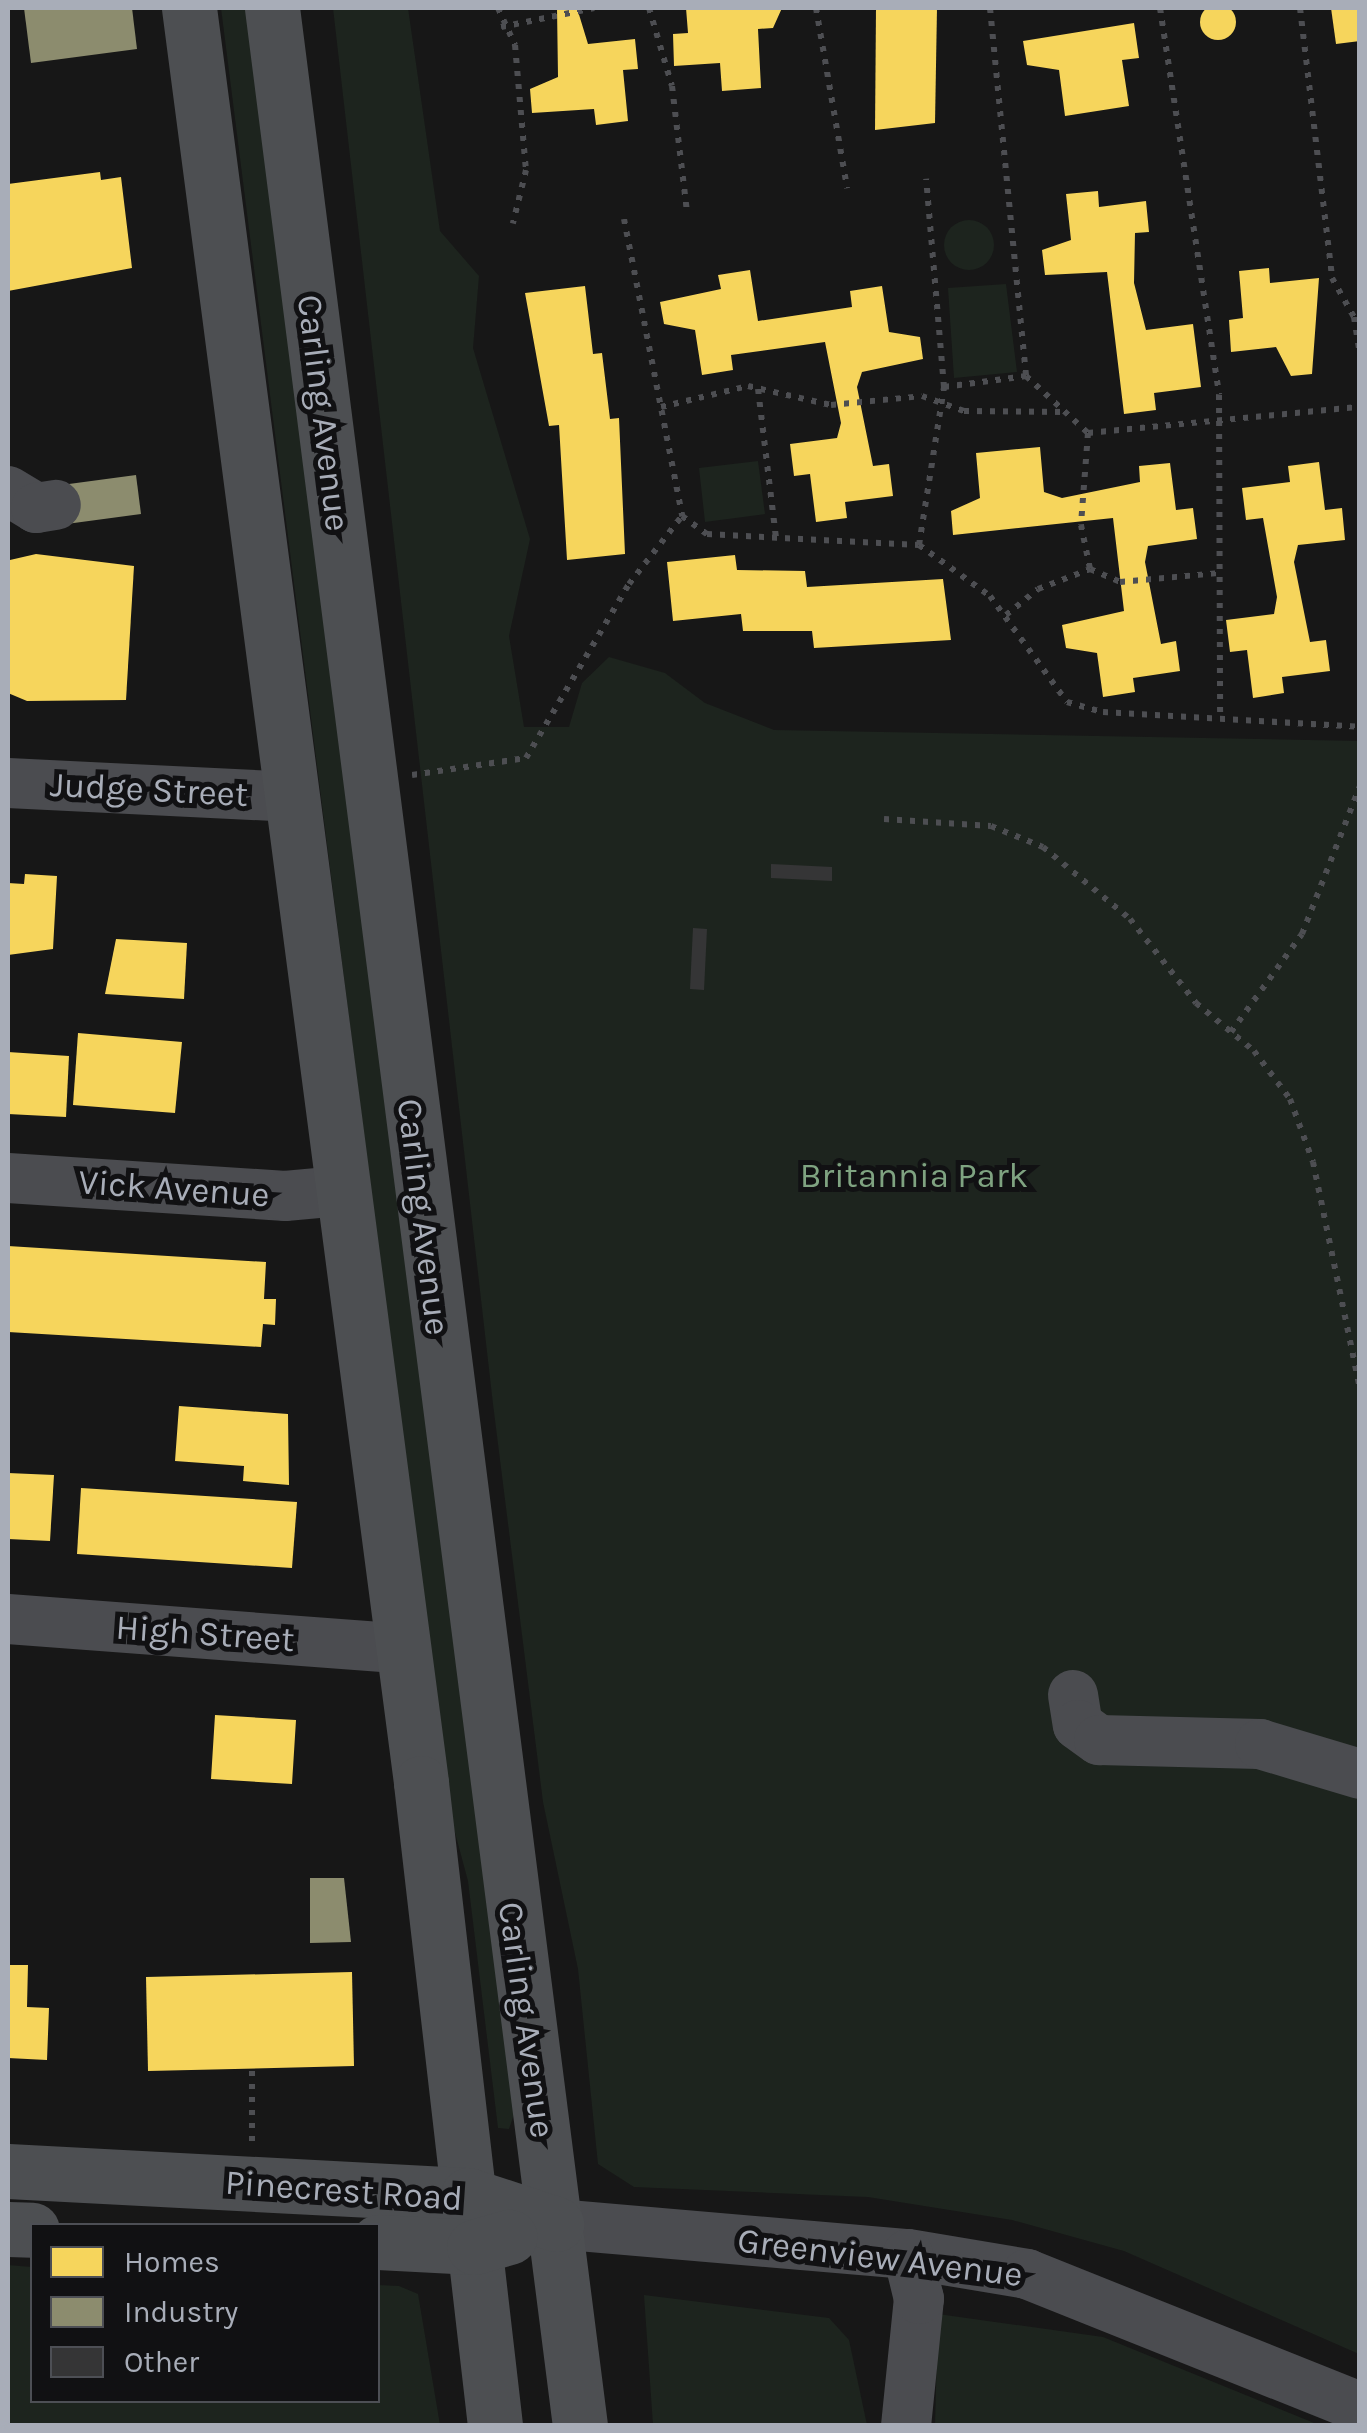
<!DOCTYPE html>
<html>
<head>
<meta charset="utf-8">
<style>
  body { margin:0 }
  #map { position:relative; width:1367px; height:2433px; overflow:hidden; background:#171717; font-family:Karla,sans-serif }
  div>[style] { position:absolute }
  .green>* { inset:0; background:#1d241e }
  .round { border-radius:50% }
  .homes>* { inset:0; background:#f6d55c }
  .industry>* { inset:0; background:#8c8c6e }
  .building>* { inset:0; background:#353536 }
  .path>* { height:6px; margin-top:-3px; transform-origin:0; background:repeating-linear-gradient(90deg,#4d4e52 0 5px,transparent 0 13px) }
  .minor>* { height:50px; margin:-25px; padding:0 25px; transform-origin:25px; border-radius:25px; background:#4b4c50 }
  .major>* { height:55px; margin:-27.5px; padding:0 27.5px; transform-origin:27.5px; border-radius:27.5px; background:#4d4f52 }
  span { translate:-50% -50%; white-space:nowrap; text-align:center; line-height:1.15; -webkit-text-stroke:10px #111113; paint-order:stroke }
  .street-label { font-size:35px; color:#a8adb8 }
  .park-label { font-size:35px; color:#7fa381 }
  .frame { position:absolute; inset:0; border:10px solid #a8adb8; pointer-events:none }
  .legend { position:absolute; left:30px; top:2223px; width:350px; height:180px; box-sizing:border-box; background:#111113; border:2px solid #4d4f55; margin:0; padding:12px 18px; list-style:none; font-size:30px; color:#a8adb8 }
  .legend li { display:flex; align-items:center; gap:20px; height:50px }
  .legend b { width:50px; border:2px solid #4d4f55 }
</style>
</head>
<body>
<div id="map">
  <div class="green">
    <div style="clip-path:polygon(221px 8px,246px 8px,516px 2108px,509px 2129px,498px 2128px,468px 1881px,450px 1814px)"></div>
    <div style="clip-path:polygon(333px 8px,408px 8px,440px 231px,479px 276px,473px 348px,530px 539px,509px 636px,524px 727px,569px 727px,582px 683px,609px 657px,665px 673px,705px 703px,774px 730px,1359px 741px,1359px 2354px,1124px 2251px,1012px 2220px,868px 2197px,634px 2187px,598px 2164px,578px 1969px,543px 1802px,493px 1404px)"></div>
    <div class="round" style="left:944px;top:220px;width:50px;height:50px"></div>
    <div style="clip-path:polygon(1006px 284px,1017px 372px,954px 378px,948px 288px)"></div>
    <div style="clip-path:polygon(758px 461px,765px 514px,705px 522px,699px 468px)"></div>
    <div style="clip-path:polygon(8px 2265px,32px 2267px,32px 2400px,378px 2400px,378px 2285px,399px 2286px,418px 2294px,440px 2425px,8px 2425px)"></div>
    <div style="clip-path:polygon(644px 2295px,829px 2318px,849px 2340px,867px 2425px,653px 2425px)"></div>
    <div style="clip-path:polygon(938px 2314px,1103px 2337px,1319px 2425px,935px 2426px)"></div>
  </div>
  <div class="homes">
    <div class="round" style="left:1200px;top:4px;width:36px;height:36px"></div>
    <div style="clip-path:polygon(557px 8px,577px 8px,588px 44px,635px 39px,638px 69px,623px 70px,628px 121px,596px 125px,594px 109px,532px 113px,530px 89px,558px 77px)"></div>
    <div style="clip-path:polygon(686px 8px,782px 8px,773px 28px,758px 29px,761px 88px,722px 91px,720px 63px,674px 66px,673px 34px,688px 33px)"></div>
    <div style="clip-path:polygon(876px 8px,937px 8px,935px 123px,875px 130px)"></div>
    <div style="clip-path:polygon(1331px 8px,1360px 8px,1360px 41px,1336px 44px)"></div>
    <div style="clip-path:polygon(1134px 23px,1139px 58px,1122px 60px,1129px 106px,1065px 116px,1059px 70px,1027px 65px,1023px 41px)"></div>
    <div style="clip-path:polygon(100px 172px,101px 180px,121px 177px,132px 268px,8px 291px,8px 184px)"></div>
    <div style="clip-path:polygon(1098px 191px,1099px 207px,1146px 201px,1149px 232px,1135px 233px,1134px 283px,1146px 330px,1193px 324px,1201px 387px,1154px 393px,1156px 410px,1124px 414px,1107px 272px,1045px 275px,1042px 250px,1071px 240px,1066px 194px)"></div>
    <div style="clip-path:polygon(1269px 268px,1270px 283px,1319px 278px,1312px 374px,1291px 376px,1276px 347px,1231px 352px,1229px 320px,1243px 318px,1239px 271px)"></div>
    <div style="clip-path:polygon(750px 270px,758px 321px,852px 307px,850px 291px,882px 286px,889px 332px,920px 337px,923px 359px,862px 372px,857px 387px,873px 466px,889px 464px,893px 496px,845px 502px,847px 518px,816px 522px,810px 474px,794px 476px,790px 444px,837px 438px,841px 423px,825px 342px,731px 355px,733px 370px,702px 375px,695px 330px,664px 324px,660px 302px,721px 289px,718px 275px)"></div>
    <div style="clip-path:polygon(585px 286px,593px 354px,602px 353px,610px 419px,619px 418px,625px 554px,567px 560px,559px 425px,549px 426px,525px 293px)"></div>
    <div style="clip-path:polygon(1040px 447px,1044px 492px,1062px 498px,1140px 482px,1139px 466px,1170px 463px,1176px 510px,1193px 508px,1197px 539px,1148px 546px,1145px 562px,1161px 644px,1176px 641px,1180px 671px,1133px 678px,1135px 692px,1103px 697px,1097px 653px,1066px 648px,1062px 625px,1124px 611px,1113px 518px,953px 535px,951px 511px,980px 498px,976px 453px)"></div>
    <div style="clip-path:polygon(1319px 462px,1325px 510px,1342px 508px,1345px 540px,1298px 545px,1294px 562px,1310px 642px,1326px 640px,1330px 671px,1282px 677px,1284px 693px,1253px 698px,1247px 650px,1230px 652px,1226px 620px,1274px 614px,1277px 597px,1263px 518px,1246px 520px,1242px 488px,1290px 482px,1288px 466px)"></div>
    <div style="clip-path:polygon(36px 554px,134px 566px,126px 700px,27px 701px,8px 693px,8px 572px,10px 560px)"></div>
    <div style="clip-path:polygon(735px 555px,737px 570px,805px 571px,807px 587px,943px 579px,951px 640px,814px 648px,812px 631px,743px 631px,741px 614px,673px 621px,667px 562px)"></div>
    <div style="clip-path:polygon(25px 874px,57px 876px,53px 949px,8px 955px,8px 883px,24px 884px)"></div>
    <div style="clip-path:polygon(116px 939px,187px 943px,184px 999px,105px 994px)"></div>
    <div style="clip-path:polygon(78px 1033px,182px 1042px,175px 1113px,73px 1105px)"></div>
    <div style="clip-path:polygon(8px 1052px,69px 1056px,66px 1117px,8px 1114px)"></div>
    <div style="clip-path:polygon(8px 1246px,266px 1262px,264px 1299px,276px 1299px,275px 1325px,263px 1324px,261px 1347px,8px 1332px)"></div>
    <div style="clip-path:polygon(179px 1406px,288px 1414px,289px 1485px,243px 1481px,244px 1466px,175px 1461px)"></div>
    <div style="clip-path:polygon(8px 1473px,54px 1475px,50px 1541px,8px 1539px)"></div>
    <div style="clip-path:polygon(81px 1488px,297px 1502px,292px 1568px,77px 1554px)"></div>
    <div style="clip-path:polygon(215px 1715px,296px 1720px,292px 1784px,211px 1779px)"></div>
    <div style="clip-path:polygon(8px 1965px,28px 1965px,27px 2007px,49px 2008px,47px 2060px,8px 2058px)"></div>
    <div style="clip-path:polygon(352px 1972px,354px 2066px,148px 2071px,146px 1977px)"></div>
  </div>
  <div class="industry">
    <div style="clip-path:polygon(24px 8px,132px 8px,137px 49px,31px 63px)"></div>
    <div style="clip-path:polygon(136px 475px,141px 514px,59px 525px,54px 486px)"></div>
    <div style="clip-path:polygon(310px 1878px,344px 1878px,351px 1942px,310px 1943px)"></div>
  </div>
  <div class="building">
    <div style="clip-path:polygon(771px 864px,832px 867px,832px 881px,771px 878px)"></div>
    <div style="clip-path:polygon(693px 928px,707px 929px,704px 990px,690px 989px)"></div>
  </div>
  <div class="path">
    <div style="left:498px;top:8px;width:41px;rotate:65.3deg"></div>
    <div style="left:515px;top:45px;width:125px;rotate:85deg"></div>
    <div style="left:526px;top:170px;width:55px;rotate:103.8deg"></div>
    <div style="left:649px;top:8px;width:81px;rotate:73.6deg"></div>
    <div style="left:672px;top:86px;width:126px;rotate:83.2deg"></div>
    <div style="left:816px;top:8px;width:183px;rotate:80.2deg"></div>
    <div style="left:990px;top:8px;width:370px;rotate:84.4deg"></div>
    <div style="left:1026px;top:376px;width:84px;rotate:42.6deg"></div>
    <div style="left:1088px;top:433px;width:273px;rotate:-5.5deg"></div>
    <div style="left:1160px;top:8px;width:391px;rotate:81.3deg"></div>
    <div style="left:1219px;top:395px;width:320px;rotate:89.8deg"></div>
    <div style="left:1300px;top:8px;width:272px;rotate:83.2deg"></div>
    <div style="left:1332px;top:278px;width:45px;rotate:60.6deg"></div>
    <div style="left:1354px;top:317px;width:39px;rotate:81deg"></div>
    <div style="left:501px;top:27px;width:95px;rotate:-11.5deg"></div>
    <div style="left:624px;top:219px;width:303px;rotate:78.9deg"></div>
    <div style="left:682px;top:516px;width:31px;rotate:36deg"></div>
    <div style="left:707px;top:534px;width:212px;rotate:3deg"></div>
    <div style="left:919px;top:545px;width:87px;rotate:35.7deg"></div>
    <div style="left:990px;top:596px;width:131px;rotate:54deg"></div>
    <div style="left:1067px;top:702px;width:37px;rotate:16deg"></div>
    <div style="left:1103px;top:712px;width:257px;rotate:3.3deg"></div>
    <div style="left:944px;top:387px;width:83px;rotate:-7.6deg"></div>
    <div style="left:758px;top:389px;width:150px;rotate:83.1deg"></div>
    <div style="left:661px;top:407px;width:89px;rotate:-13.6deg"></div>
    <div style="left:748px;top:386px;width:85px;rotate:12.9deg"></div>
    <div style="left:831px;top:405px;width:91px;rotate:-5.6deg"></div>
    <div style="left:922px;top:396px;width:45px;rotate:19.7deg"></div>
    <div style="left:964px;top:411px;width:101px;rotate:0.6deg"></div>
    <div style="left:1088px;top:433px;width:92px;rotate:94.4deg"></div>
    <div style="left:1081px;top:525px;width:45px;rotate:78.4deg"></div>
    <div style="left:1090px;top:569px;width:33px;rotate:23deg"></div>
    <div style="left:1120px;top:582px;width:98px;rotate:-5.2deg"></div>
    <div style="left:919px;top:545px;width:160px;rotate:-81deg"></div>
    <div style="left:944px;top:387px;width:209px;rotate:-94.9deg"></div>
    <div style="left:1360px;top:566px;width:4px;rotate:90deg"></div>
    <div style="left:1006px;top:615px;width:41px;rotate:-39.1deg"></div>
    <div style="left:1038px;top:589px;width:56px;rotate:-21deg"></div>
    <div style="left:412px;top:775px;width:115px;rotate:-8.5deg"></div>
    <div style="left:526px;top:758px;width:202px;rotate:-59.4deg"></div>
    <div style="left:629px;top:584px;width:86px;rotate:-52.1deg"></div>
    <div style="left:884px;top:819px;width:107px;rotate:3.7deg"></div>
    <div style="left:991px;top:826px;width:56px;rotate:22deg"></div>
    <div style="left:1043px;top:847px;width:113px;rotate:39.6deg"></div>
    <div style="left:1130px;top:919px;width:107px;rotate:51.8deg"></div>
    <div style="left:1196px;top:1003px;width:75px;rotate:39.6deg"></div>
    <div style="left:1254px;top:1051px;width:60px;rotate:53.1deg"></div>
    <div style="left:1290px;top:1099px;width:67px;rotate:69.9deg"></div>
    <div style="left:1313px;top:1162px;width:232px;rotate:78.3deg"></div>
    <div style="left:1231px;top:1032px;width:121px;rotate:-54.1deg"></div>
    <div style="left:1302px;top:934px;width:159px;rotate:-68.6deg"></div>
    <div style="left:252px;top:2141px;width:73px;rotate:-90deg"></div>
  </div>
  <div class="minor">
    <div style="left:8px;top:491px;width:33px;rotate:31deg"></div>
    <div style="left:36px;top:508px;width:20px;rotate:-9deg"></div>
    <div style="left:8px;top:783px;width:282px;rotate:2.8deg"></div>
    <div style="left:8px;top:1178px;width:278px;rotate:3.7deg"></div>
    <div style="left:285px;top:1196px;width:55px;rotate:-5.2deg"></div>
    <div style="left:8px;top:1619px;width:396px;rotate:4.3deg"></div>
    <div style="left:1073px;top:1695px;width:30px;rotate:81deg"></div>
    <div style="left:1078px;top:1725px;width:26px;rotate:36deg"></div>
    <div style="left:1099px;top:1740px;width:161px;rotate:1.4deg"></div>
    <div style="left:1260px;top:1744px;width:104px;rotate:16.7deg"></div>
    <div style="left:556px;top:2224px;width:353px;rotate:4.9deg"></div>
    <div style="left:908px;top:2254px;width:121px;rotate:9.5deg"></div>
    <div style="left:1027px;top:2274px;width:359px;rotate:21.8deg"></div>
    <div style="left:906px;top:2426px;width:128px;rotate:-84.2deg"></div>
    <div style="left:919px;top:2299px;width:46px;rotate:-103.7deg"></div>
  </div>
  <div class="major">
    <div style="left:189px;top:8px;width:1790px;rotate:82.55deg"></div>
    <div style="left:421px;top:1783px;width:647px;rotate:83.43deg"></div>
    <div style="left:272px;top:8px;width:2438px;rotate:82.74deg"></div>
    <div style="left:8px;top:2171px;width:461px;rotate:3deg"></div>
    <div style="left:468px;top:2195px;width:93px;rotate:18.2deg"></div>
    <div style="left:8px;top:2229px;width:24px;rotate:2deg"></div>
    <div style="left:378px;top:2242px;width:96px;rotate:3deg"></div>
    <div style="left:474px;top:2247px;width:37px;rotate:-16deg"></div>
  </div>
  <div class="street-label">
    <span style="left:323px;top:413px;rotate:83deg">Carling Avenue</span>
    <span style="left:149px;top:790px;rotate:3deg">Judge Street</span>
    <span style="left:174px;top:1189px;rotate:4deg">Vick Avenue</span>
    <span style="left:423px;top:1217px;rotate:83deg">Carling Avenue</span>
    <span style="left:205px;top:1634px;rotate:4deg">High Street</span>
    <span style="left:526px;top:2020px;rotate:82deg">Carling Avenue</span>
    <span style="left:344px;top:2191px;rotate:4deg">Pinecrest Road</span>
    <span style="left:880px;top:2258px;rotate:7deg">Greenview Avenue</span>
  </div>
  <div class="park-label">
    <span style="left:914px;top:1176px">Britannia Park</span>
  </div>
  <div class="frame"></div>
  <ul class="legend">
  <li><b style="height:28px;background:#f6d55c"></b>Homes</li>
  <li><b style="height:28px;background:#8c8c6e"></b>Industry</li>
  <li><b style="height:28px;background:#353536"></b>Other</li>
  </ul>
</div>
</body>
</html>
